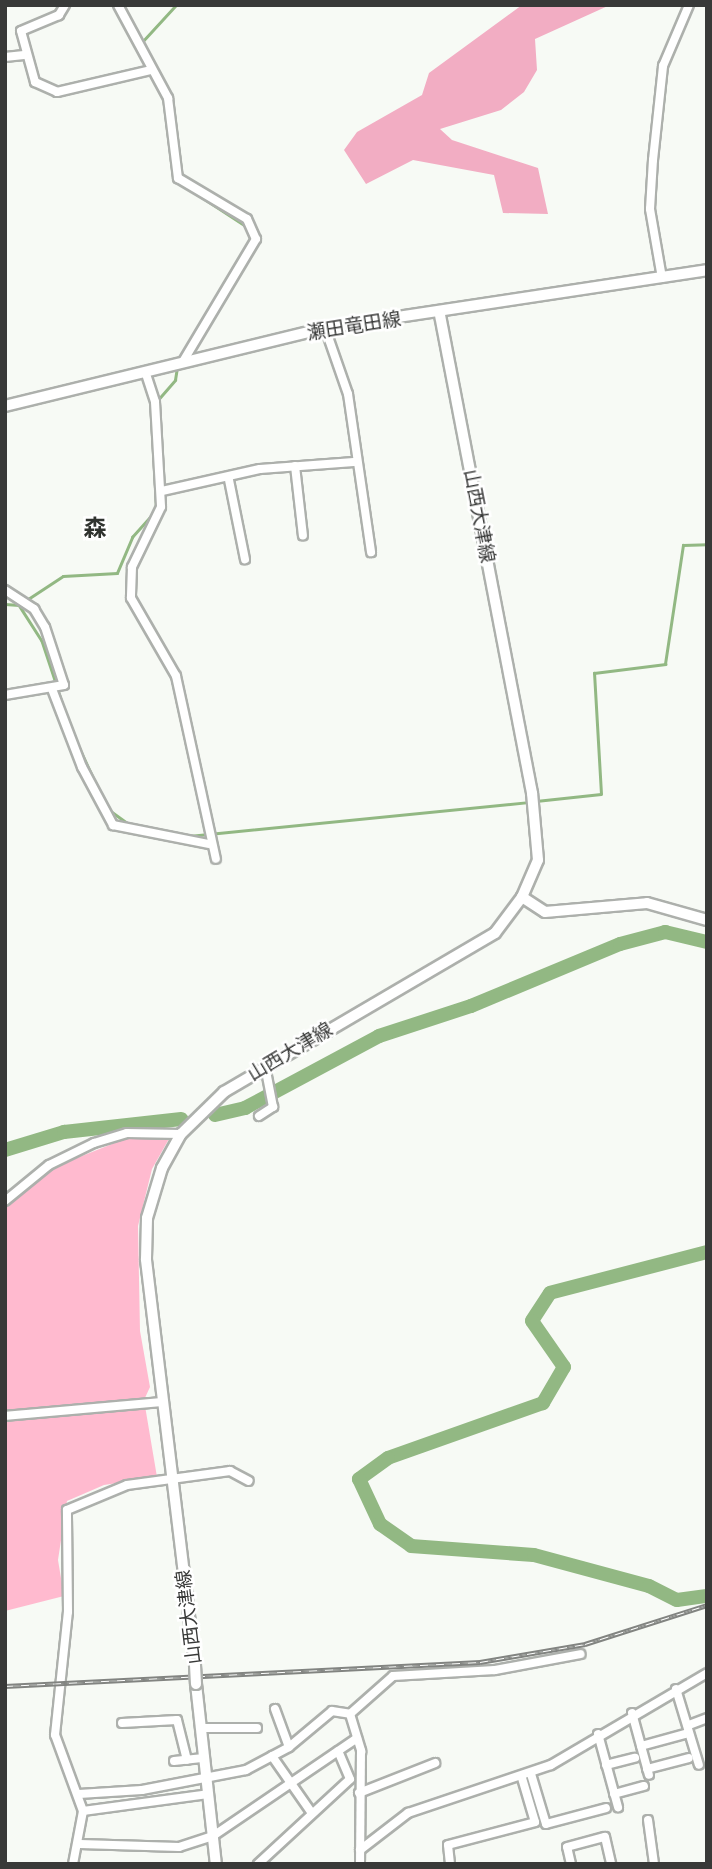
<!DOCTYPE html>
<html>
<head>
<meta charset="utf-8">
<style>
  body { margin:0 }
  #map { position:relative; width:712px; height:1869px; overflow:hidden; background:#f7faf5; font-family:Bitter,"Noto Sans JP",serif }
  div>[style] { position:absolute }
  .green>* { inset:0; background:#ffbacf }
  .forest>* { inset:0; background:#f2adc3 }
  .stream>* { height:2.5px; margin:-1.25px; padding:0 1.25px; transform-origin:1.25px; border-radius:1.25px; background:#92b883 }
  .river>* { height:14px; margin:-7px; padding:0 7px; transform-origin:7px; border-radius:7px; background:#92b883 }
  .roads { filter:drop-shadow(2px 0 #adb0ac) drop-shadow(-2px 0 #adb0ac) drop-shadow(0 2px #adb0ac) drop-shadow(0 -2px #adb0ac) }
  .minor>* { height:8px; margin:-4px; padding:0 4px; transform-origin:4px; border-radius:4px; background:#fff }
  .tertiary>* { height:10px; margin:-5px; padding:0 5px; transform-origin:5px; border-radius:5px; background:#fff }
  .secondary>* { height:10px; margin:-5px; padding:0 5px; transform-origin:5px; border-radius:5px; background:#fff }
  .rail>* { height:5px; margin-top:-2.5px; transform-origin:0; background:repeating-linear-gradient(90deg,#fff 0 8px,#828481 0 16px); box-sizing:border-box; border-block:2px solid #828481 }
  .bridges { filter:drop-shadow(2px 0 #adb0ac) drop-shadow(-2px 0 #adb0ac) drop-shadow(0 2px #adb0ac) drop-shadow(0 -2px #adb0ac) }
  .secondary-bridge>* { height:10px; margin:-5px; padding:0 5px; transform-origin:5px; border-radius:5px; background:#fff }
  span { translate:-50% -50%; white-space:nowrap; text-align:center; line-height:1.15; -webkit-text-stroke:5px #fff; paint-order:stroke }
  .street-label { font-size:19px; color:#383938 }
  .quarter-label { font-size:23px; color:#30332f; font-weight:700 }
  .frame { position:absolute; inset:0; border:7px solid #383938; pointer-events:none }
</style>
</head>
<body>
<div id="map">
  <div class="green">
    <div style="clip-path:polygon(132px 1136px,170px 1137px,152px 1169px,138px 1226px,140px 1331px,150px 1387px,144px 1400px,157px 1477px,104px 1485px,67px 1501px,58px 1560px,64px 1596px,5px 1611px,5px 1205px,57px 1166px)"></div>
  </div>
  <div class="forest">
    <div style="clip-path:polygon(522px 5px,610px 5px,535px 39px,537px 70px,524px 92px,501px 110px,440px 129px,452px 140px,538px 168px,548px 214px,503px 213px,494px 175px,413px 160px,366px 184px,344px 150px,357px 132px,422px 95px,429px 73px)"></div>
  </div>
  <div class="stream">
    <div style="left:142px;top:42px;width:50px;rotate:-47.4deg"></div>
    <div style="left:169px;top:130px;width:49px;rotate:84.2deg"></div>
    <div style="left:174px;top:179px;width:90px;rotate:33.2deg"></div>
    <div style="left:179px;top:360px;width:76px;rotate:-59deg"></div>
    <div style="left:156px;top:402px;width:29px;rotate:-49deg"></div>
    <div style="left:175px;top:380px;width:13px;rotate:-81deg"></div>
    <div style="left:25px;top:601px;width:45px;rotate:-33.3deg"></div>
    <div style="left:63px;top:576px;width:54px;rotate:-3.2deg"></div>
    <div style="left:117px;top:573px;width:39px;rotate:-67deg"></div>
    <div style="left:132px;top:537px;width:36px;rotate:-48deg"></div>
    <div style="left:156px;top:510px;width:73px;rotate:-92.4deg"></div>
    <div style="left:5px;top:604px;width:14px;rotate:4deg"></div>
    <div style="left:19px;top:605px;width:43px;rotate:57.4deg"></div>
    <div style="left:42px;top:641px;width:44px;rotate:71.6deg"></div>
    <div style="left:58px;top:690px;width:28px;rotate:72deg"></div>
    <div style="left:74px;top:736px;width:60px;rotate:65.2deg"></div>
    <div style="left:536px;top:801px;width:65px;rotate:-6.1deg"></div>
    <div style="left:601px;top:794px;width:121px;rotate:-93.3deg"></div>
    <div style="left:594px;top:673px;width:72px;rotate:-7.2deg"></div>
    <div style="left:665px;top:664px;width:120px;rotate:-81.4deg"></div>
    <div style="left:683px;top:545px;width:24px;rotate:-2deg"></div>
    <div style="left:108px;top:809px;width:29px;rotate:36deg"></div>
    <div style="left:189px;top:836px;width:343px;rotate:-5.7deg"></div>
  </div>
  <div class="river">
    <div style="left:215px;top:1115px;width:31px;rotate:-13deg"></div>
    <div style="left:245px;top:1108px;width:152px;rotate:-28.2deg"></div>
    <div style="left:379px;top:1036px;width:97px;rotate:-18.1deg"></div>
    <div style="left:471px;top:1006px;width:161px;rotate:-22.6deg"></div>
    <div style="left:620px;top:944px;width:47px;rotate:-14.9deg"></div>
    <div style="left:665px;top:932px;width:43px;rotate:13.4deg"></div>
    <div style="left:5px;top:1150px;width:62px;rotate:-17deg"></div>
    <div style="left:64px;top:1132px;width:118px;rotate:-6.3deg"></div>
    <div style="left:707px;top:1252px;width:162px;rotate:165.4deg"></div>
    <div style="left:550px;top:1293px;width:33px;rotate:123deg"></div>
    <div style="left:532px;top:1321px;width:56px;rotate:55.2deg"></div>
    <div style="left:564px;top:1367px;width:42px;rotate:120.3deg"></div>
    <div style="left:543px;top:1403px;width:164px;rotate:160.5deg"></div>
    <div style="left:388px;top:1458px;width:36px;rotate:144deg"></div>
    <div style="left:359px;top:1479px;width:50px;rotate:65deg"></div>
    <div style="left:380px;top:1524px;width:38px;rotate:35deg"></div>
    <div style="left:411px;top:1546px;width:123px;rotate:4.2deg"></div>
    <div style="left:534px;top:1555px;width:119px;rotate:15.1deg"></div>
    <div style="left:649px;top:1586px;width:31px;rotate:27deg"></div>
    <div style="left:677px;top:1600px;width:30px;rotate:-8deg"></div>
  </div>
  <div class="roads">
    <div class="minor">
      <div style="left:65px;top:5px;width:12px;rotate:121deg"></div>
      <div style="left:59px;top:15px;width:41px;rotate:157.2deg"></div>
      <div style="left:21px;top:31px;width:53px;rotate:74.6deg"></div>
      <div style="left:35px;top:82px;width:24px;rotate:24deg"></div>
      <div style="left:57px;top:92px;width:97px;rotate:-13.2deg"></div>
      <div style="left:118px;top:5px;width:106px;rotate:61.7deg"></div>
      <div style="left:168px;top:98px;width:81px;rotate:82.9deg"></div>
      <div style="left:178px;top:178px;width:80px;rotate:30.7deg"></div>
      <div style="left:247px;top:219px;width:22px;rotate:66deg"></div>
      <div style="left:256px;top:239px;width:144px;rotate:120.8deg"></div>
      <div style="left:5px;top:57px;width:19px;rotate:-6deg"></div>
      <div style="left:662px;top:278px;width:70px;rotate:-99.9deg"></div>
      <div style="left:650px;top:209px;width:49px;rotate:-86.5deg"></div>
      <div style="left:653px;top:160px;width:95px;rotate:-83.9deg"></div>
      <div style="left:663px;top:66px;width:66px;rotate:-66.9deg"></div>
      <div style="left:325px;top:328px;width:70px;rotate:70.8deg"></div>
      <div style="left:348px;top:394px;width:160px;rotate:81.7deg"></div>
      <div style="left:146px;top:374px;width:29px;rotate:72deg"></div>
      <div style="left:155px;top:402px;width:105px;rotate:86.7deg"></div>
      <div style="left:161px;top:507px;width:67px;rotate:115.8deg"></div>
      <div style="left:132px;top:567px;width:31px;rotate:92deg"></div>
      <div style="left:131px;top:598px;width:90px;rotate:60deg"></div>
      <div style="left:176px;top:676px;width:187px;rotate:77.7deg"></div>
      <div style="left:295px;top:466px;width:70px;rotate:83.5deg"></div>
      <div style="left:229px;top:480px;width:81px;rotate:78.6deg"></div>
      <div style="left:162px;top:491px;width:100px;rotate:-12.7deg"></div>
      <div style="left:260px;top:469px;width:94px;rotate:-4.3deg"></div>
      <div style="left:5px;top:590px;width:35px;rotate:33deg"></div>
      <div style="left:34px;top:609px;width:21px;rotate:59deg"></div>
      <div style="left:45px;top:627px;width:61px;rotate:71.9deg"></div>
      <div style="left:64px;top:685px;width:60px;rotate:170.4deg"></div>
      <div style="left:52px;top:689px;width:84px;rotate:69deg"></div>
      <div style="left:82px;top:767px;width:66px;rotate:61.9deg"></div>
      <div style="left:113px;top:825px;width:98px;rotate:11.2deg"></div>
      <div style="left:259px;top:1116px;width:17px;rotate:-33deg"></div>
      <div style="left:273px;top:1107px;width:42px;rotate:-101deg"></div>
      <div style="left:5px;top:1201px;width:57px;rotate:-39.3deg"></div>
      <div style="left:49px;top:1165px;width:50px;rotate:-26.1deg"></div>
      <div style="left:94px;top:1143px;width:34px;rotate:-17deg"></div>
      <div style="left:127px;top:1133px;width:54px;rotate:1.1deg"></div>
      <div style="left:5px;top:1416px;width:159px;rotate:-5.1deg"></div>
      <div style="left:676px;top:1689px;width:79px;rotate:73.2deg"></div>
      <div style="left:275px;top:1709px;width:40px;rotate:69.8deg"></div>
      <div style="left:632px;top:1713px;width:64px;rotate:74.7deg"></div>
      <div style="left:350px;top:1714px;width:57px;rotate:-41.5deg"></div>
      <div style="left:393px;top:1676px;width:102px;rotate:-3.4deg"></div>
      <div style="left:495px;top:1670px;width:87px;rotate:-10.5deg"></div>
      <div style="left:350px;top:1714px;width:39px;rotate:73deg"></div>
      <div style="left:361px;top:1751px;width:113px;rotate:90.5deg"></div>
      <div style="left:122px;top:1723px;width:55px;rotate:-3.1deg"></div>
      <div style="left:177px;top:1720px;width:41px;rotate:76deg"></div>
      <div style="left:689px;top:1725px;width:19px;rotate:-21deg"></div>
      <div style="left:201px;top:1728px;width:56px"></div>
      <div style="left:598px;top:1734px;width:76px;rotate:74.7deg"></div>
      <div style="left:641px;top:1746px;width:46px;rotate:-15.3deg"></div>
      <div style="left:272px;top:1756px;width:68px;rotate:55.1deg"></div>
      <div style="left:174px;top:1761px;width:30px;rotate:-6deg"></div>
      <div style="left:606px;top:1765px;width:30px;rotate:-14deg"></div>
      <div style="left:647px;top:1769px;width:43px;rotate:-14.7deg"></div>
      <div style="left:531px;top:1774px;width:52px;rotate:73.3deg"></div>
      <div style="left:546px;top:1824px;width:62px;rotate:-14.9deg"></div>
      <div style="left:359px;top:1793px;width:82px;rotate:-21.5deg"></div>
      <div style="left:79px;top:1794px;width:63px;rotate:-3.6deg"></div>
      <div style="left:142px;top:1790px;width:106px;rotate:-10.9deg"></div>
      <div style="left:246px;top:1770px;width:49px;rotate:-28.1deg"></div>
      <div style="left:289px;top:1747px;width:56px;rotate:-39.9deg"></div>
      <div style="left:332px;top:1711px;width:18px;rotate:9deg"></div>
      <div style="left:614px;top:1794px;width:31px;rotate:-15deg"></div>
      <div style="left:83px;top:1811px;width:126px;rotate:-7.7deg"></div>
      <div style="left:648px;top:1820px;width:44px;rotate:82.2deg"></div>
      <div style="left:80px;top:1844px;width:99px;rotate:1.7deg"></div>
      <div style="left:179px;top:1847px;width:36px;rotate:-18deg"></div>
      <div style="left:213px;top:1836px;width:151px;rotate:-34.2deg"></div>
      <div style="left:360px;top:1850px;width:61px;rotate:-37.6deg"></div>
      <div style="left:408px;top:1813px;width:151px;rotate:-18.6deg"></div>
      <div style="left:551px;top:1765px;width:181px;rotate:-30.5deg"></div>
      <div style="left:73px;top:1864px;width:54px;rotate:-79.3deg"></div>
      <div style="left:83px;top:1811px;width:81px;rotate:-110.2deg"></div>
      <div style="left:55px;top:1735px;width:124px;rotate:-84deg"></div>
      <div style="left:68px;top:1612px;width:102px;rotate:-90.6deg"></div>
      <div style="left:67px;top:1510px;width:65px;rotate:-22.6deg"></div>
      <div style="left:127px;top:1485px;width:104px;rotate:-7.7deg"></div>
      <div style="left:230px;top:1471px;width:21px;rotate:28deg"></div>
      <div style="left:258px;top:1864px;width:125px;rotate:-42.7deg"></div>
      <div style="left:350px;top:1779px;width:30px;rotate:-113deg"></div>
      <div style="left:338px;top:1751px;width:23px;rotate:-34deg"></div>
      <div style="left:450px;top:1864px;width:19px;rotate:-96deg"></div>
      <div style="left:448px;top:1845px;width:90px;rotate:-14.8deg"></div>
      <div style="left:535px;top:1822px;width:46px;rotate:-106.5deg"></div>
      <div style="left:571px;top:1864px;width:17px;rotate:-103deg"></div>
      <div style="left:567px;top:1847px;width:39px;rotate:-15deg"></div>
      <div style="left:605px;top:1837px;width:28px;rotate:77deg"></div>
    </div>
    <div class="tertiary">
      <div style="left:522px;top:897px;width:27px;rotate:33deg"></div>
      <div style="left:545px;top:912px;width:102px;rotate:-5deg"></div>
      <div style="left:647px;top:903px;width:62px;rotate:15.8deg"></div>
    </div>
    <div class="secondary">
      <div style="left:5px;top:406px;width:329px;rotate:-13.7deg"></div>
      <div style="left:325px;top:328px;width:386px;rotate:-8.6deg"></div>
      <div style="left:195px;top:1665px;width:409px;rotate:-96.9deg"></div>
      <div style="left:146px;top:1259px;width:41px;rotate:-88.6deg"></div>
      <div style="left:147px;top:1218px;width:52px;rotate:-73.3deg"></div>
      <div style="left:162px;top:1168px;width:39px;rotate:-61deg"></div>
      <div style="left:181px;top:1134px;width:60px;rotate:-44.3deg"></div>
      <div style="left:224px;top:1092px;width:314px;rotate:-30.4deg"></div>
      <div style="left:495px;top:933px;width:45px;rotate:-53.1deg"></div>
      <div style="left:522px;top:897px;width:40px;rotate:-66.6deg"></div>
      <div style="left:538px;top:860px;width:67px;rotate:-95.1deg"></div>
      <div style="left:532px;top:793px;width:489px;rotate:-100.9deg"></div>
      <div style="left:196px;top:1684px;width:181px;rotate:83.7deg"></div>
    </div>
  </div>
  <div class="rail">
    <div style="left:5px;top:1686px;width:476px;rotate:-2.9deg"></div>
    <div style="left:480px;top:1662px;width:107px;rotate:-9.7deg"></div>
    <div style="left:585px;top:1644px;width:128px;rotate:-17.7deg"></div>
  </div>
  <div class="bridges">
    <div class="secondary-bridge">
      <div style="left:195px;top:1665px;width:19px;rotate:87deg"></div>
    </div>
  </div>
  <div class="street-label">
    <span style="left:354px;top:326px;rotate:-9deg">瀬田竜田線</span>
    <span style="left:479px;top:516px;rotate:79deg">山西大津線</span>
    <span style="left:290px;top:1052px;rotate:-31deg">山西大津線</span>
    <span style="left:189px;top:1617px;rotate:-97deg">山西大津線</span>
  </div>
  <div class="quarter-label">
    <span style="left:95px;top:528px">森</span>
  </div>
  <div class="frame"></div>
</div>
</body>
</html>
